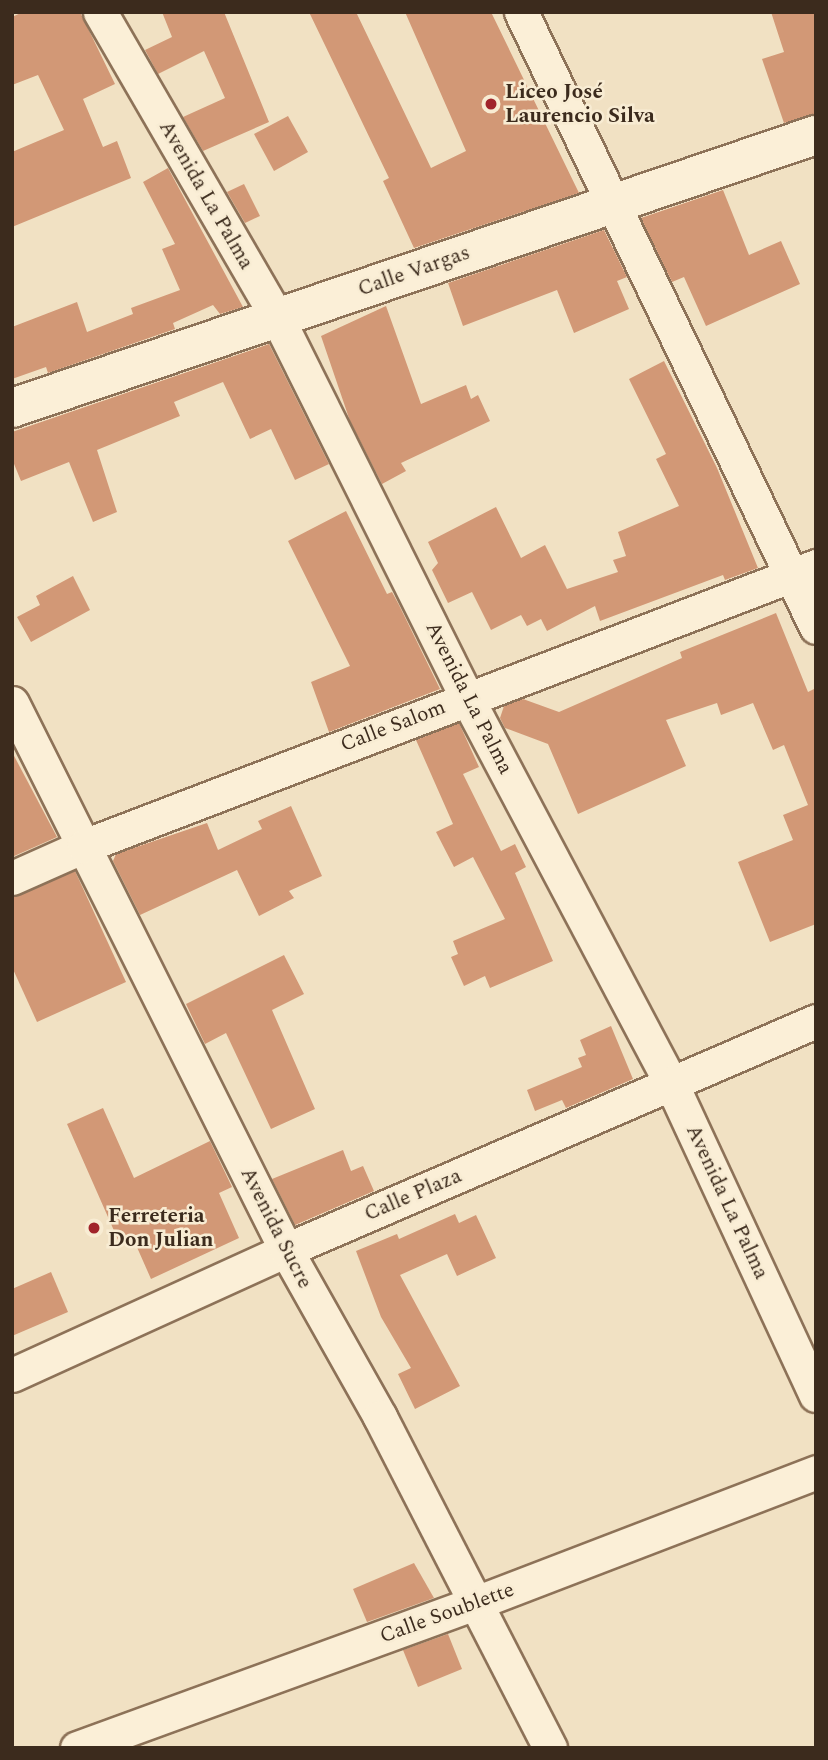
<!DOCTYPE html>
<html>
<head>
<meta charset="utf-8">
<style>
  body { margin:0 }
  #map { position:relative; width:828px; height:1760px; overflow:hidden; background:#f1e1c3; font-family:Spectral,serif }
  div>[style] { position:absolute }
  .building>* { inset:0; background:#d29876 }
  .roads { filter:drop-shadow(2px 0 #8d7258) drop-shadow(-2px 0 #8d7258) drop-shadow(0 2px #8d7258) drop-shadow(0 -2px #8d7258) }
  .minor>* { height:33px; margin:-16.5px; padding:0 16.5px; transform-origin:16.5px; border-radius:16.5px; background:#fbefd7 }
  .tertiary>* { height:38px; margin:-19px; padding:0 19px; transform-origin:19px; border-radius:19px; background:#fbefd7 }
  .dots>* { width:19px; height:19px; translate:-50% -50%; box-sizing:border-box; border:4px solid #f8ecd3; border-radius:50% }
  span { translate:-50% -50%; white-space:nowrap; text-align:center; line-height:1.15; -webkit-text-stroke:5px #f8ecd3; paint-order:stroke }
  .poi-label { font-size:21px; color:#3c2b1d; font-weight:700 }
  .left { translate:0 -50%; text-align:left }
  .street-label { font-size:21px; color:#3c2b1d }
  .frame { position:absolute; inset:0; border:14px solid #3c2b1d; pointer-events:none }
</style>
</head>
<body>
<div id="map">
  <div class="building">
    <div style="clip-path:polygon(23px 12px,80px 12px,115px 84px,83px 99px,103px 147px,117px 141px,131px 178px,12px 227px,12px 152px,64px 130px,38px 75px,12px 85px,12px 17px)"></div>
    <div style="clip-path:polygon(162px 12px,224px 12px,269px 122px,203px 151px,183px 117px,225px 98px,204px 51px,158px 74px,145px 50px,172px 37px)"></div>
    <div style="clip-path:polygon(309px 12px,356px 12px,431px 168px,466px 151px,405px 12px,491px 12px,579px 193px,414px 248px,383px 181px,389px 178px)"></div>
    <div style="clip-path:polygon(771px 12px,816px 12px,816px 114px,784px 123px,762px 59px,784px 52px)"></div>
    <div style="clip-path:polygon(288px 116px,308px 152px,274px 171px,254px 134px)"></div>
    <div style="clip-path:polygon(168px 168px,243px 307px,220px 314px,213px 305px,173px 323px,175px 329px,48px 373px,46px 367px,12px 379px,12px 327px,77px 302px,87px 332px,133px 314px,131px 308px,180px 290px,162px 249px,175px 244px,143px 182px)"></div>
    <div style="clip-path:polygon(244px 184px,260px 216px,245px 223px,227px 192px)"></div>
    <div style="clip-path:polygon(723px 190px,749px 255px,781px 241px,800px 284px,706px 326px,684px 277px,672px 282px,641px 218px)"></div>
    <div style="clip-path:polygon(604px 230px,627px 277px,617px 281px,629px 309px,574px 333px,557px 290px,463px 326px,448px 283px)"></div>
    <div style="clip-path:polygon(386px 306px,421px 404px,466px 385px,471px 399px,478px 395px,490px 421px,401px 463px,406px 471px,382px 484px,350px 421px,321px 336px)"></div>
    <div style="clip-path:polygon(269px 344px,329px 464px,295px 480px,271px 429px,250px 439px,223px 382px,174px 402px,180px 416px,97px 450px,117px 512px,93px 522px,69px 462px,21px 481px,12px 459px,12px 432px)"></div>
    <div style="clip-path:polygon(664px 361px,717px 468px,758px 568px,725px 580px,723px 575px,600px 621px,595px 606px,547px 631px,541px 619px,527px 626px,521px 615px,491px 630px,472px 592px,448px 603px,432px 570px,438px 563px,428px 542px,496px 507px,521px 558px,545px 545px,567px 589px,618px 572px,613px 560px,626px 556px,618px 532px,679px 506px,656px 459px,666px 454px,629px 379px)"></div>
    <div style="clip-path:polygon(346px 511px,387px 594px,392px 592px,399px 605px,440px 689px,329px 732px,311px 682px,350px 666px,288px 541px)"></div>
    <div style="clip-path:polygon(73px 576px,90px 610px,31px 642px,17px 617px,40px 605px,36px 596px)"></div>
    <div style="clip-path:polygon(776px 613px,808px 692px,816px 688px,816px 924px,770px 942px,738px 862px,793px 840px,783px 815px,808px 805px,784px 745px,773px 750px,753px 703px,721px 715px,717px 703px,666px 720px,686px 766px,578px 814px,548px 744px,505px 728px,500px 718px,504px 706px,523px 699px,559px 712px,682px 658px,680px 652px)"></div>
    <div style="clip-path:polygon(459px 723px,479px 767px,463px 774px,501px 851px,515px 844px,526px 867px,515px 873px,553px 961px,490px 988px,485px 976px,464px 986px,451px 957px,458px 954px,453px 941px,505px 919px,473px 857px,454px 867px,436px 832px,453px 824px,416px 740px)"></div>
    <div style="clip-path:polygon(12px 752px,57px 837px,12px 857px)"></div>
    <div style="clip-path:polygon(291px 806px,322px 876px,289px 891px,294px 898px,259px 916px,237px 870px,140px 915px,113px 861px,116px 854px,207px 823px,218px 850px,262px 829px,258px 821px)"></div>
    <div style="clip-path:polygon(75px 871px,126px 982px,37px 1022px,12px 967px,12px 897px)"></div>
    <div style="clip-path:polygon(284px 955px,304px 994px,272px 1010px,315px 1109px,271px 1129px,226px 1033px,205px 1044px,186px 1004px)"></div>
    <div style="clip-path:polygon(611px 1026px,633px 1079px,566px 1108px,562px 1100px,535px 1111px,527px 1090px,582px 1067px,578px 1058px,586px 1055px,580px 1040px)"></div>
    <div style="clip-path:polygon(103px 1108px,134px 1178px,210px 1141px,232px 1187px,219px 1193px,239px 1238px,151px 1279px,132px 1236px,119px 1242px,67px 1124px)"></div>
    <div style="clip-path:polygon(343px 1150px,351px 1171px,363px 1166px,374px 1191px,295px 1225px,272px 1179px)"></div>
    <div style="clip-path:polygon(455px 1214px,459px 1223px,476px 1215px,496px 1258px,457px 1276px,447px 1254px,400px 1275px,460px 1386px,415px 1409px,398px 1374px,411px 1368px,381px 1317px,356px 1251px,397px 1234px,399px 1239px)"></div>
    <div style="clip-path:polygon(51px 1272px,68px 1312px,12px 1336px,12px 1289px)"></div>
    <div style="clip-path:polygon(414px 1563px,434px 1598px,367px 1622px,353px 1589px)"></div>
    <div style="clip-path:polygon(448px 1634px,462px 1669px,418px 1687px,403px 1650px)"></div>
  </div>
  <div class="roads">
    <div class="minor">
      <div style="left:100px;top:12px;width:353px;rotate:59.9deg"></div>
      <div style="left:277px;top:317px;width:426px;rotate:63.5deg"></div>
      <div style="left:467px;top:698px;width:436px;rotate:62.1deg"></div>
      <div style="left:671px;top:1083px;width:344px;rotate:65.1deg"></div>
      <div style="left:521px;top:12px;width:682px;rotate:64.37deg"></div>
      <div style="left:12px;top:703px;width:612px;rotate:63.39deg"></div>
      <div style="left:286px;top:1250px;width:192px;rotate:60.6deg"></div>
      <div style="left:380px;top:1417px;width:372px;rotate:62.8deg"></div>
      <div style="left:12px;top:878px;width:79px;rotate:-24deg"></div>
      <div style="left:84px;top:846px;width:784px;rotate:-20.93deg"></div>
      <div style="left:12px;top:1375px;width:301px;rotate:-24.5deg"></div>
      <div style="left:286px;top:1250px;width:577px;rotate:-23.37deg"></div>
      <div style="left:77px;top:1748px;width:421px;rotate:-20deg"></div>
      <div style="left:473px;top:1604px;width:368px;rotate:-21deg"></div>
    </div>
    <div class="tertiary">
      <div style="left:12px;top:408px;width:849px;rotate:-18.76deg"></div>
    </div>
  </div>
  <div class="dots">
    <div style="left:491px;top:104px;background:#a1242b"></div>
    <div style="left:94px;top:1228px;background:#a1242b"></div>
  </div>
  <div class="poi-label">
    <span class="left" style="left:505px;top:104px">Liceo José<br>Laurencio Silva</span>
    <span class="left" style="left:108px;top:1228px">Ferreteria<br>Don Julian</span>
  </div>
  <div class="street-label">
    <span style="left:206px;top:195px;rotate:60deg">Avenida La Palma</span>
    <span style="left:414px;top:271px;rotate:-19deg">Calle Vargas</span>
    <span style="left:469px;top:698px;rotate:63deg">Avenida La Palma</span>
    <span style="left:393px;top:726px;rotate:-21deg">Calle Salom</span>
    <span style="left:413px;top:1195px;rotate:-23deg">Calle Plaza</span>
    <span style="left:727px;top:1202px;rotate:65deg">Avenida La Palma</span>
    <span style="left:276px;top:1228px;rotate:63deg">Avenida Sucre</span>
    <span style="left:447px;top:1613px;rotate:-20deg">Calle Soublette</span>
  </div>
  <div class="frame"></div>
</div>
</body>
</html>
